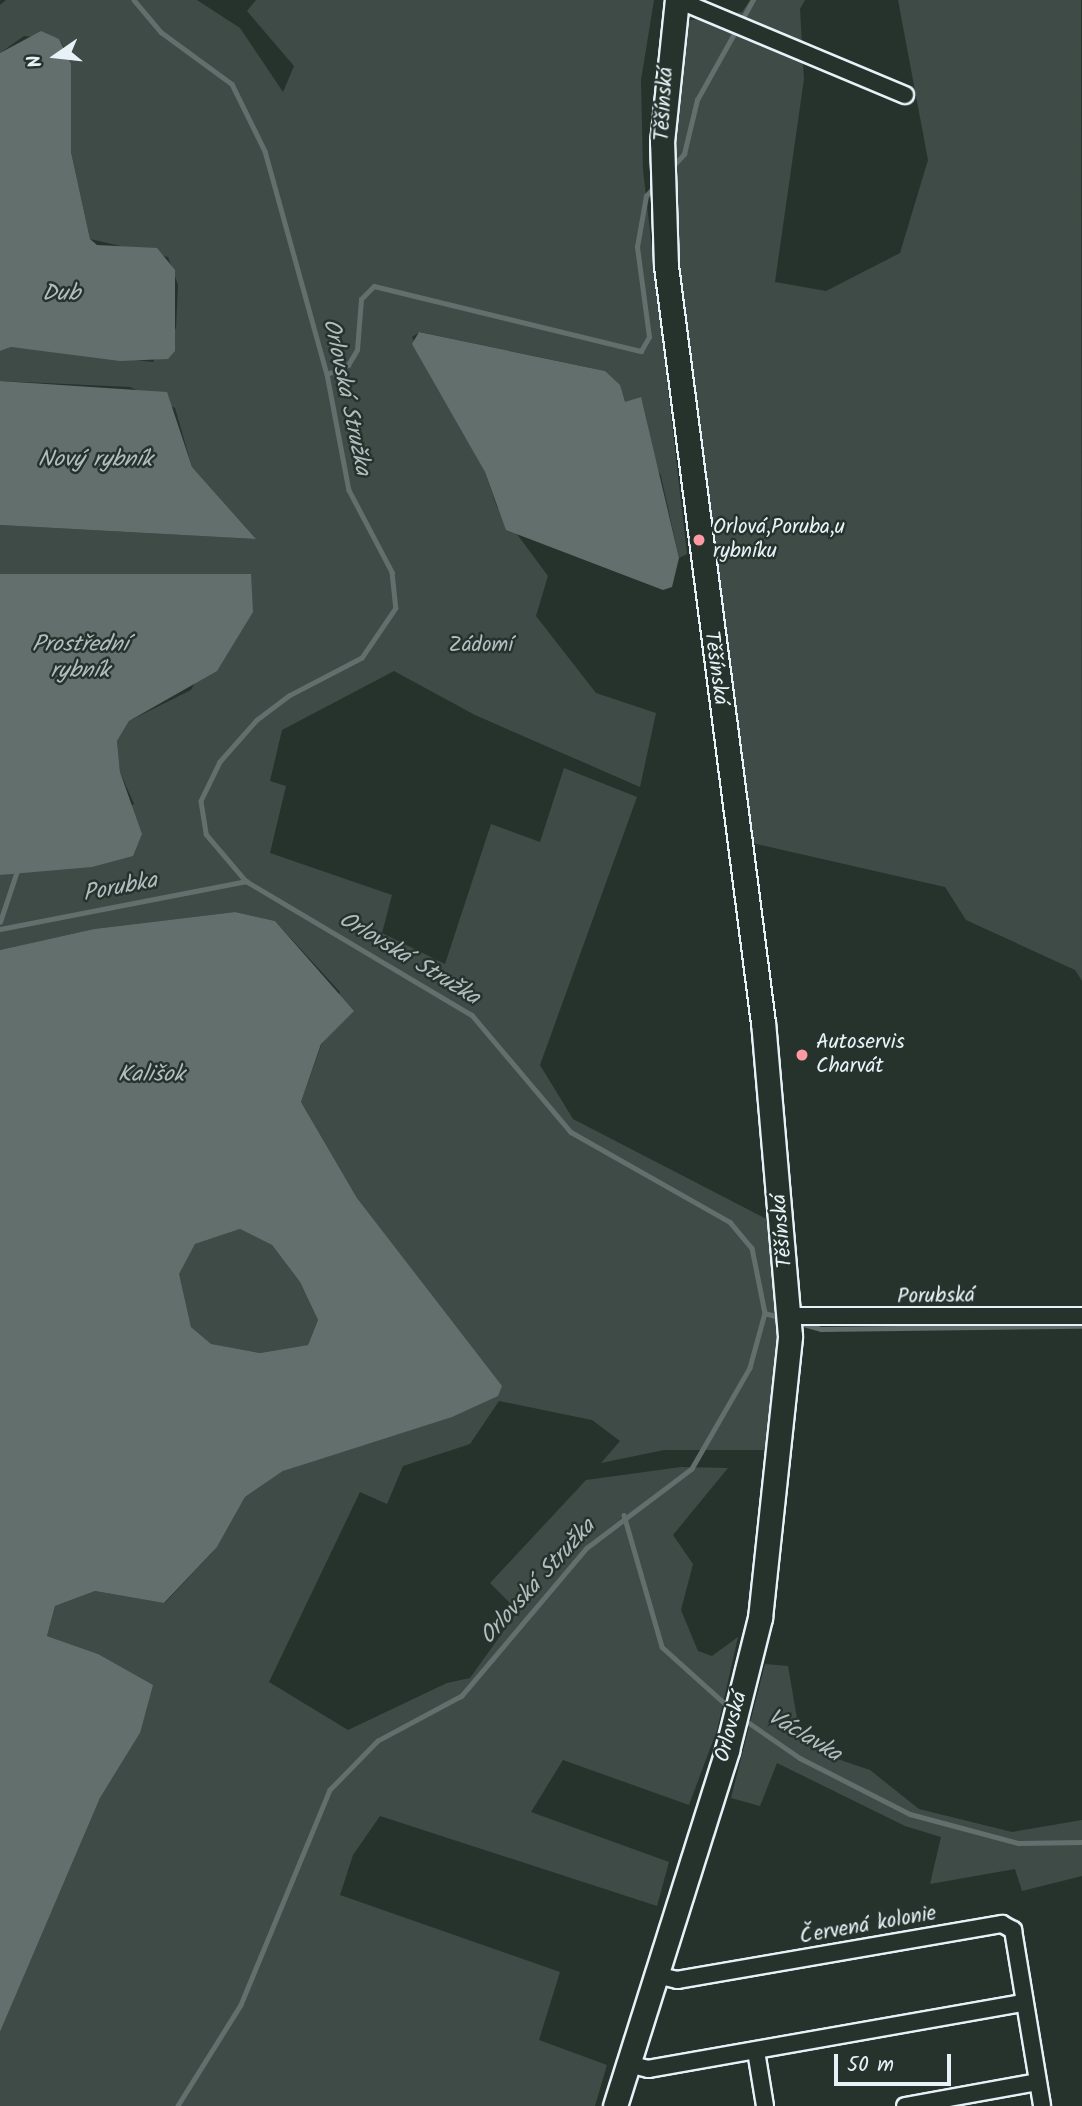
<!DOCTYPE html>
<html>
<head>
<meta charset="utf-8">
<style>
  body { margin:0 }
  #map { position:relative; width:1082px; height:2106px; overflow:hidden; background:#26332d; font-family:Kalam,sans-serif }
  div>[style] { position:absolute }
  .green>* { inset:0; background:#3e4b47 }
  .water>* { inset:0; background:#636f6d }
  .stream>* { height:4.5px; margin:-2.25px; padding:0 2.25px; transform-origin:2.25px; border-radius:2.25px; background:#636f6d }
  .roads { filter:drop-shadow(2px 0 #e8f1f8) drop-shadow(-2px 0 #e8f1f8) drop-shadow(0 2px #e8f1f8) drop-shadow(0 -2px #e8f1f8) }
  .minor>* { height:16px; margin:-8px; padding:0 8px; transform-origin:8px; border-radius:8px; background:#26332d }
  .secondary>* { height:23px; margin:-11.5px; padding:0 11.5px; transform-origin:11.5px; border-radius:11.5px; background:#26332d }
  .dots>* { width:19px; height:19px; translate:-50% -50%; box-sizing:border-box; border:4px solid #26332d; border-radius:50% }
  span { translate:-50% -50%; white-space:nowrap; text-align:center; line-height:1.15; -webkit-text-stroke:5px #26332d; paint-order:stroke }
  .street-label { font-size:21px; color:#e8f1f8 }
  .poi-label { font-size:21px; color:#e8f1f8 }
  .left { translate:0 -50%; text-align:left }
  .park-label { font-size:21px; color:#b5bfc3 }
  .water-label { font-size:23px; color:#b3bdc0; font-style:italic }
  .north { position:absolute; left:21px; top:21px; width:70px; height:70px; -webkit-text-stroke:5px #26332d; paint-order:stroke; rotate:256deg; font-size:19px; font-weight:700; line-height:28px; text-align:center; color:#e8f1f8 }
  .north::after { content:''; display:block; margin:auto; width:24px; height:32px; background:#e8f1f8; clip-path:polygon(50% 0,100% 100%,50% 72%,0 100%) }
  .scale { position:absolute; left:834px; top:2054px; width:117px; height:32px; box-sizing:border-box; border:4px solid #e8f1f8; border-top:0; padding-left:9px; font-size:21px; line-height:24px; white-space:nowrap; color:#e8f1f8; -webkit-text-stroke:5px #26332d; paint-order:stroke }
</style>
</head>
<body>
<div id="map">
  <div class="green">
    <div style="clip-path:polygon(6px 0,197px 0,240px 28px,283px 92px,294px 66px,247px 11px,256px 0,654px 0,641px 80px,643px 170px,687px 554px,679px 558px,661px 476px,605px 371px,420px 332px,412px 337px,485px 472px,497px 507px,548px 576px,536px 616px,596px 693px,656px 713px,640px 787px,475px 715px,394px 671px,282px 730px,270px 781px,286px 786px,270px 853px,392px 895px,382px 933px,445px 964px,491px 824px,540px 842px,564px 768px,637px 797px,540px 1065px,573px 1119px,772px 1222px,778px 1352px,769px 1450px,664px 1450px,601px 1463px,620px 1441px,592px 1420px,499px 1401px,470px 1444px,403px 1466px,387px 1504px,360px 1492px,269px 1682px,348px 1730px,447px 1683px,470px 1678px,518px 1611px,490px 1583px,586px 1480px,681px 1467px,728px 1468px,673px 1535px,693px 1564px,681px 1610px,698px 1651px,712px 1656px,738px 1637px,717px 1730px,689px 1805px,563px 1760px,531px 1812px,669px 1862px,657px 1906px,380px 1816px,353px 1855px,340px 1895px,560px 1972px,539px 2040px,607px 2065px,595px 2106px,0 2106px,0 2032px,100px 1798px,140px 1733px,98px 1654px,47px 1636px,55px 1606px,95px 1591px,165px 1603px,217px 1547px,245px 1497px,283px 1471px,501px 1386px,357px 1198px,301px 1102px,340px 992px,275px 921px,235px 912px,94px 929px,0 950px,0 875px,19px 872px,134px 804px,120px 772px,117px 741px,129px 721px,191px 690px,251px 574px,0 574px,0 525px,256px 539px,192px 467px,175px 408px,130px 387px,0 381px,0 351px,11px 347px,153px 362px,176px 328px,178px 285px,168px 257px,90px 239px,71px 152px,66px 51px,59px 39px,24px 36px,0 53px,0 5px)"></div>
    <div style="clip-path:polygon(750px 0,805px 0,800px 9px,804px 79px,775px 282px,826px 291px,900px 253px,928px 160px,898px 0,1081px 0,1082px 981px,1075px 970px,966px 920px,945px 887px,752px 843px,679px 266px,671px 129px,679px 22px,742px 12px)"></div>
    <div style="clip-path:polygon(240px 1229px,272px 1245px,300px 1282px,318px 1320px,308px 1345px,260px 1353px,210px 1344px,191px 1327px,178px 1274px,195px 1244px)"></div>
    <div style="clip-path:polygon(765px 1664px,788px 1666px,799px 1730px,820px 1753px,870px 1770px,919px 1809px,1012px 1832px,1082px 1820px,1082px 1876px,1022px 1891px,1015px 1869px,930px 1884px,941px 1837px,905px 1826px,777px 1763px,760px 1806px,731px 1798px)"></div>
  </div>
  <div class="water">
    <div style="clip-path:polygon(41px 31px,59px 39px,71px 64px,71px 152px,90px 239px,97px 245px,157px 248px,175px 270px,175px 351px,168px 359px,120px 361px,11px 347px,0 351px,0 53px)"></div>
    <div style="clip-path:polygon(419px 332px,605px 371px,620px 385px,625px 402px,641px 397px,679px 558px,672px 587px,663px 590px,506px 530px,485px 472px,412px 344px)"></div>
    <div style="clip-path:polygon(0 381px,167px 392px,192px 467px,256px 539px,0 525px)"></div>
    <div style="clip-path:polygon(0 574px,251px 574px,253px 612px,217px 671px,129px 721px,117px 741px,120px 772px,142px 834px,133px 856px,92px 867px,0 875px)"></div>
    <div style="clip-path:polygon(evenodd,235px 912px,275px 921px,354px 1011px,321px 1044px,301px 1102px,357px 1198px,502px 1386px,498px 1396px,452px 1417px,283px 1471px,245px 1497px,217px 1547px,164px 1603px,95px 1591px,55px 1606px,47px 1636px,98px 1654px,153px 1685px,140px 1733px,100px 1798px,0 2032px,0 950px,94px 929px,235px 912px,240px 1229px,272px 1245px,300px 1282px,318px 1320px,308px 1345px,260px 1353px,211px 1344px,191px 1327px,179px 1274px,195px 1244px,240px 1229px)"></div>
  </div>
  <div class="stream">
    <div style="left:134px;top:0;width:42px;rotate:49.8deg"></div>
    <div style="left:161px;top:32px;width:88px;rotate:36.2deg"></div>
    <div style="left:232px;top:84px;width:75px;rotate:63.8deg"></div>
    <div style="left:265px;top:151px;width:231px;rotate:74.5deg"></div>
    <div style="left:327px;top:374px;width:118px;rotate:79.3deg"></div>
    <div style="left:349px;top:490px;width:93px;rotate:62.3deg"></div>
    <div style="left:392px;top:572px;width:36px;rotate:84deg"></div>
    <div style="left:396px;top:608px;width:60px;rotate:124.2deg"></div>
    <div style="left:362px;top:658px;width:82px;rotate:152.5deg"></div>
    <div style="left:289px;top:696px;width:40px;rotate:143deg"></div>
    <div style="left:257px;top:720px;width:56px;rotate:131.4deg"></div>
    <div style="left:220px;top:762px;width:43px;rotate:116deg"></div>
    <div style="left:201px;top:801px;width:33px;rotate:81deg"></div>
    <div style="left:206px;top:834px;width:62px;rotate:49.6deg"></div>
    <div style="left:246px;top:881px;width:263px;rotate:30.7deg"></div>
    <div style="left:472px;top:1015px;width:153px;rotate:49.8deg"></div>
    <div style="left:571px;top:1132px;width:183px;rotate:29.5deg"></div>
    <div style="left:730px;top:1222px;width:34px;rotate:50deg"></div>
    <div style="left:752px;top:1248px;width:66px;rotate:78.7deg"></div>
    <div style="left:765px;top:1313px;width:57px;rotate:105.3deg"></div>
    <div style="left:750px;top:1368px;width:116px;rotate:119.9deg"></div>
    <div style="left:692px;top:1469px;width:131px;rotate:143deg"></div>
    <div style="left:587px;top:1548px;width:194px;rotate:130.2deg"></div>
    <div style="left:462px;top:1696px;width:95px;rotate:151.8deg"></div>
    <div style="left:378px;top:1741px;width:69px;rotate:134.4deg"></div>
    <div style="left:330px;top:1790px;width:233px;rotate:112.5deg"></div>
    <div style="left:241px;top:2005px;width:119px;rotate:122deg"></div>
    <div style="left:672px;top:167px;width:18px;rotate:-47deg"></div>
    <div style="left:684px;top:154px;width:56px;rotate:-76.5deg"></div>
    <div style="left:697px;top:100px;width:115px;rotate:-60.8deg"></div>
    <div style="left:327px;top:374px;width:23px;rotate:-23deg"></div>
    <div style="left:348px;top:365px;width:17px;rotate:-59deg"></div>
    <div style="left:357px;top:350px;width:51px;rotate:-85.5deg"></div>
    <div style="left:361px;top:299px;width:18px;rotate:-45deg"></div>
    <div style="left:374px;top:286px;width:275px;rotate:13.7deg"></div>
    <div style="left:641px;top:351px;width:16px;rotate:-60deg"></div>
    <div style="left:649px;top:337px;width:91px;rotate:-97.6deg"></div>
    <div style="left:637px;top:247px;width:52px;rotate:-80deg"></div>
    <div style="left:646px;top:196px;width:12px;rotate:-48deg"></div>
    <div style="left:0;top:922px;width:57px;rotate:-71.6deg"></div>
    <div style="left:0;top:929px;width:251px;rotate:-11deg"></div>
    <div style="left:765px;top:1313px;width:18px;rotate:16deg"></div>
    <div style="left:800px;top:1323px;width:22px;rotate:16deg"></div>
    <div style="left:821px;top:1329px;width:261px;rotate:-0.7deg"></div>
    <div style="left:624px;top:1515px;width:137px;rotate:73.9deg"></div>
    <div style="left:662px;top:1647px;width:91px;rotate:41.9deg"></div>
    <div style="left:742px;top:1718px;width:70px;rotate:34.6deg"></div>
    <div style="left:800px;top:1758px;width:123px;rotate:27deg"></div>
    <div style="left:910px;top:1814px;width:112px;rotate:15deg"></div>
    <div style="left:1018px;top:1843px;width:64px;rotate:-0.9deg"></div>
  </div>
  <div class="roads">
    <div class="minor">
      <div style="left:678px;top:0;width:246px;rotate:22.7deg"></div>
      <div style="left:790px;top:1316px;width:292px"></div>
      <div style="left:656px;top:1975px;width:22px;rotate:13deg"></div>
      <div style="left:677px;top:1980px;width:330px;rotate:-9.8deg"></div>
      <div style="left:1002px;top:1924px;width:13px;rotate:29deg"></div>
      <div style="left:1013px;top:1930px;width:178px;rotate:80.6deg"></div>
      <div style="left:756px;top:2051px;width:56px;rotate:80.7deg"></div>
      <div style="left:628px;top:2064px;width:21px;rotate:14deg"></div>
      <div style="left:648px;top:2069px;width:382px;rotate:-10deg"></div>
      <div style="left:905px;top:2106px;width:134px;rotate:-10.3deg"></div>
    </div>
    <div class="secondary">
      <div style="left:615px;top:2106px;width:373px;rotate:-72.5deg"></div>
      <div style="left:727px;top:1750px;width:136px;rotate:-76deg"></div>
      <div style="left:760px;top:1618px;width:284px;rotate:-83.9deg"></div>
      <div style="left:790px;top:1336px;width:314px;rotate:-94.9deg"></div>
      <div style="left:763px;top:1023px;width:763px;rotate:-97.3deg"></div>
      <div style="left:666px;top:266px;width:124px;rotate:-91.8deg"></div>
      <div style="left:662px;top:142px;width:143px;rotate:-84deg"></div>
    </div>
  </div>
  <div class="dots">
    <div style="left:699px;top:540px;background:#ff9aa2"></div>
    <div style="left:802px;top:1055px;background:#ff9aa2"></div>
  </div>
  <div class="street-label">
    <span style="left:665px;top:104px;rotate:-87deg">Těšínská</span>
    <span style="left:715px;top:668px;rotate:82deg">Těšínská</span>
    <span style="left:783px;top:1231px;rotate:-95deg">Těšínská</span>
    <span style="left:936px;top:1297px;rotate:-1deg">Porubská</span>
    <span style="left:732px;top:1727px;rotate:-75deg">Orlovská</span>
    <span style="left:868px;top:1926px;rotate:-10deg">Červená kolonie</span>
  </div>
  <div class="poi-label">
    <span class="left" style="left:713px;top:540px">Orlová,Poruba,u<br>rybníku</span>
    <span class="left" style="left:816px;top:1055px">Autoservis<br>Charvát</span>
  </div>
  <div class="park-label">
    <span style="left:481px;top:646px">Zádomí</span>
  </div>
  <div class="water-label">
    <span style="left:61px;top:294px">Dub</span>
    <span style="left:346px;top:397px;rotate:78deg">Orlovská Stružka</span>
    <span style="left:95px;top:460px">Nový rybník</span>
    <span style="left:80px;top:658px">Prostřední<br>rybník</span>
    <span style="left:120px;top:888px;rotate:-11deg">Porubka</span>
    <span style="left:409px;top:959px;rotate:31deg">Orlovská Stružka</span>
    <span style="left:151px;top:1075px">Kališok</span>
    <span style="left:538px;top:1582px;rotate:-48deg">Orlovská Stružka</span>
    <span style="left:804px;top:1736px;rotate:31deg">Václavka</span>
  </div>
  <div class="north">N</div>
  <div class="scale">50 m</div>
</div>
</body>
</html>
